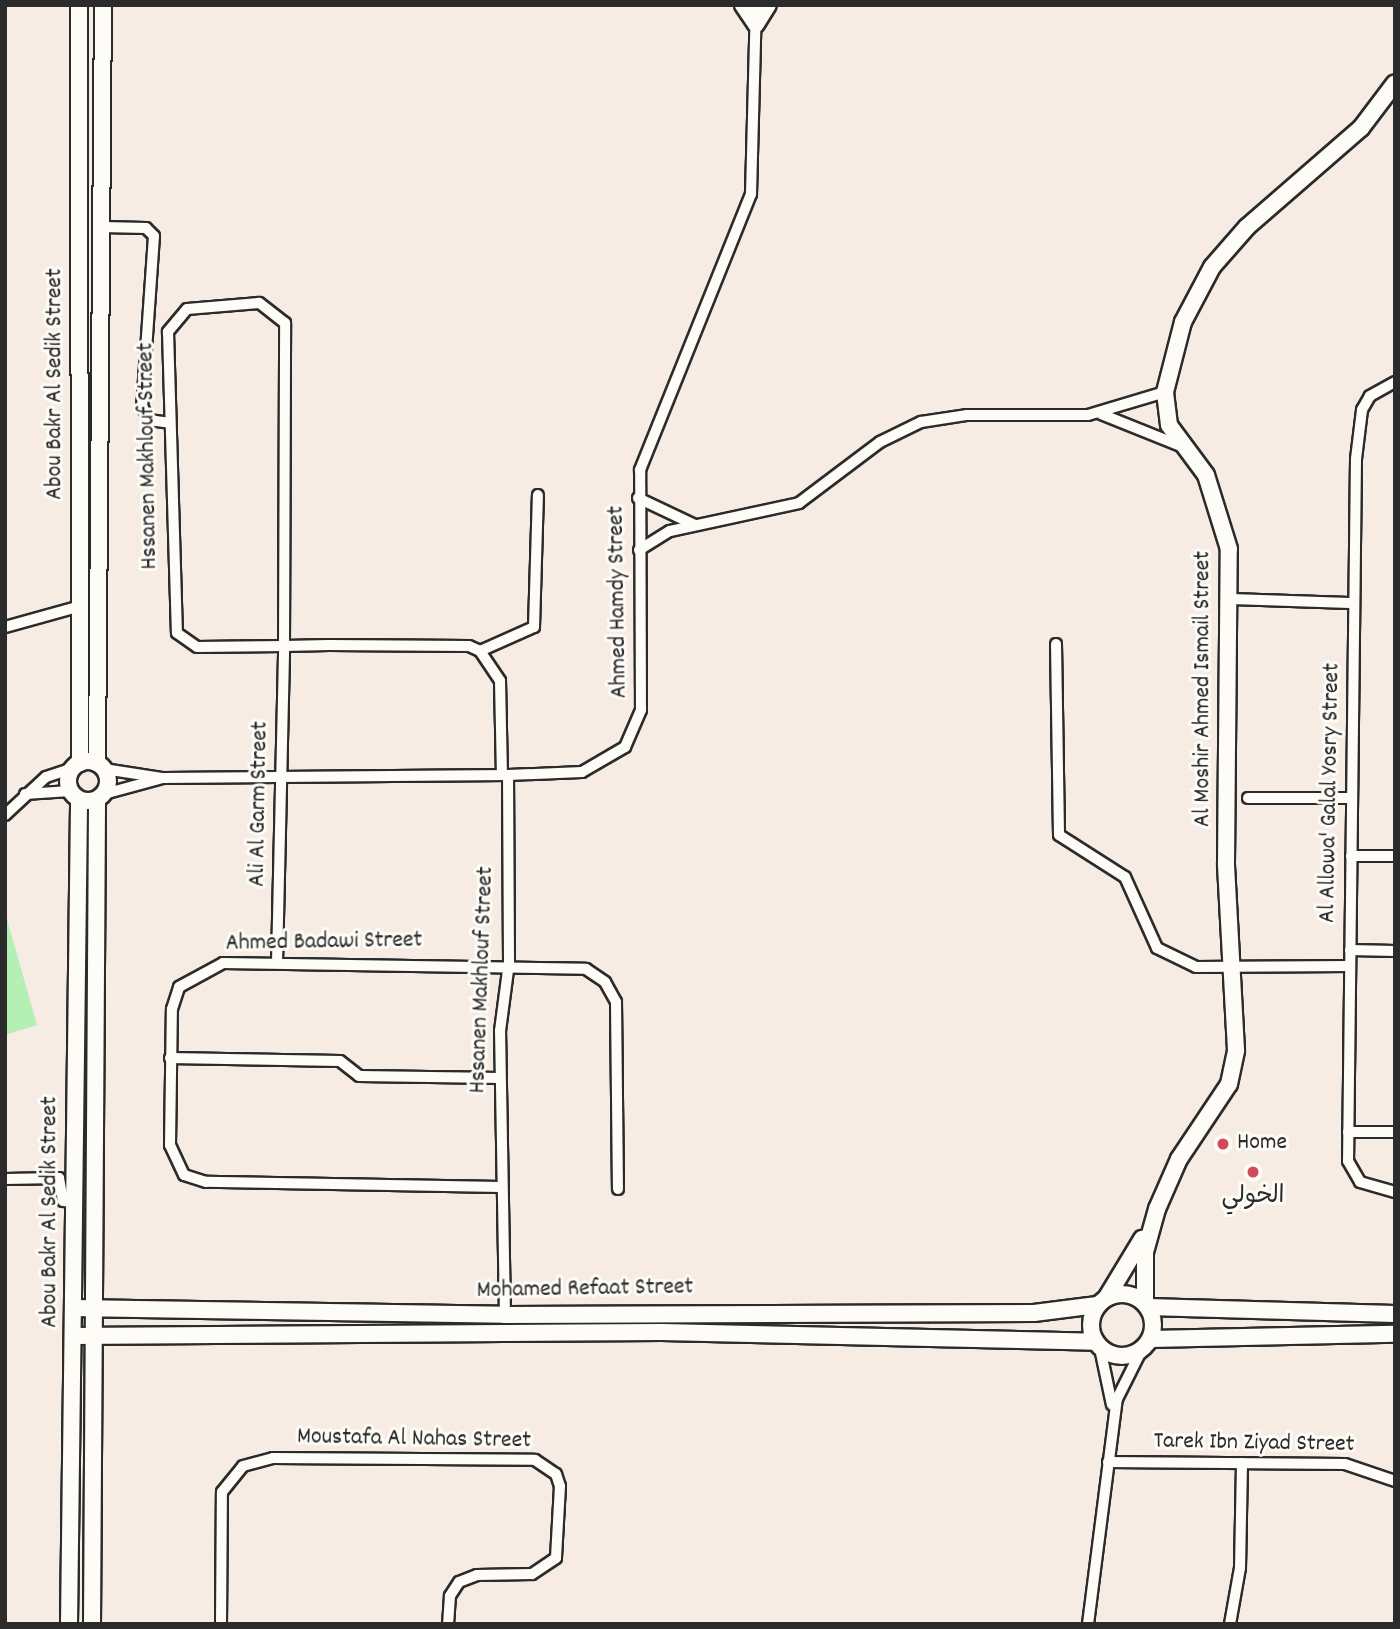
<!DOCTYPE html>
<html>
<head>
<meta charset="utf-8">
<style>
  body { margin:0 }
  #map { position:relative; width:1400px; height:1629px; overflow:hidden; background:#f7ece3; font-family:Dekko,"Playpen Sans Arabic",sans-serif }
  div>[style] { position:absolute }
  .green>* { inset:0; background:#b4efb4 }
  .roads { filter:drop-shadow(2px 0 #2b2b2b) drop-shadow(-2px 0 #2b2b2b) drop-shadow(0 2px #2b2b2b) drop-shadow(0 -2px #2b2b2b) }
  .street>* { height:10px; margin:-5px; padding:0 5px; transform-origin:5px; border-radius:5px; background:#fdfcf7 }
  .secondary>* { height:16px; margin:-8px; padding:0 8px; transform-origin:8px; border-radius:8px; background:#fdfcf7 }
  .secondary>.ring { margin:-8px; padding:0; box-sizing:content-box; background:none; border:16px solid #fdfcf7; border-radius:50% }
  .dots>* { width:19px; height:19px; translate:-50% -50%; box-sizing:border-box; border:4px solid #fdfcf7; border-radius:50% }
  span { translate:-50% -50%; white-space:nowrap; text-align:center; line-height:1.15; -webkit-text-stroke:6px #fdfcf7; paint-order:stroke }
  .street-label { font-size:24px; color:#2b2b2b }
  .poi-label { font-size:24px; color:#2b2b2b }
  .left { translate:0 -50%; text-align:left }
  .frame { position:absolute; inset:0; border:7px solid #2b2b2b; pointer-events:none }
</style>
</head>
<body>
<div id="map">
  <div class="green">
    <div style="clip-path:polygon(5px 912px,37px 1025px,5px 1035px)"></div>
  </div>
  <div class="roads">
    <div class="street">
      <div style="left:102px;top:227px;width:44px;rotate:1.3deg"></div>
      <div style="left:146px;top:228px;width:11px;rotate:45deg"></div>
      <div style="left:154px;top:236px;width:170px;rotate:94deg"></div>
      <div style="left:142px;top:406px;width:16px;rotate:63deg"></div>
      <div style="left:149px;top:420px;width:21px;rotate:8deg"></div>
      <div style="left:1395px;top:382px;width:29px;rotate:151deg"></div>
      <div style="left:1370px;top:396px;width:16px;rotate:120deg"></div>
      <div style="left:1362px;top:410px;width:49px;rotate:97deg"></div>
      <div style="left:1356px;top:459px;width:702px;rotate:90.65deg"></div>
      <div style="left:1348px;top:1161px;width:24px;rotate:60deg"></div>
      <div style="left:1360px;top:1182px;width:36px;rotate:16deg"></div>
      <div style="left:1101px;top:414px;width:88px;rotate:21.9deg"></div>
      <div style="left:638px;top:498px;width:63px;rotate:25.3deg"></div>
      <div style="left:639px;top:550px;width:36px;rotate:-32deg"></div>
      <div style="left:670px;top:531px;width:132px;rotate:-12.2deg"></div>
      <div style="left:799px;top:503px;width:101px;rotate:-37deg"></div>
      <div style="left:880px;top:442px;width:46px;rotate:-26deg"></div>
      <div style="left:921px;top:422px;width:47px;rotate:-8.7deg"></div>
      <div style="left:967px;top:415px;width:121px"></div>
      <div style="left:1088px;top:415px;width:80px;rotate:-16.6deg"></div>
      <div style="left:1229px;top:599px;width:123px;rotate:1.9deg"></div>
      <div style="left:5px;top:627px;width:75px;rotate:-15.5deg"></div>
      <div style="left:1056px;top:644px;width:191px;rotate:89.1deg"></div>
      <div style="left:1059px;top:835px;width:78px;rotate:32.5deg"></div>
      <div style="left:1125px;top:877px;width:78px;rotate:65.7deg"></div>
      <div style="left:1157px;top:948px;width:43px;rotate:26deg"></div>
      <div style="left:1196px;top:967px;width:154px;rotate:-0.4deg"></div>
      <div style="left:480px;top:651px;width:59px;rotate:-24deg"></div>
      <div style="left:534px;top:627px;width:132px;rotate:-88.3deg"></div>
      <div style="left:104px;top:769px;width:60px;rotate:8.7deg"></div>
      <div style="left:163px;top:778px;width:345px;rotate:-0.5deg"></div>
      <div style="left:508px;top:775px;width:74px;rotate:-2.3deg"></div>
      <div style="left:582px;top:772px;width:50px;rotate:-30.2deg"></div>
      <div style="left:625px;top:747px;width:40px;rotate:-66.6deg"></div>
      <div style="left:641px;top:710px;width:240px;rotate:-90.2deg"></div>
      <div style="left:640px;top:470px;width:297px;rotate:-68.1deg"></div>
      <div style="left:751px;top:194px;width:189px;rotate:-88.5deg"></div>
      <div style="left:25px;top:794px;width:45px;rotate:-3.8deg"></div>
      <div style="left:104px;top:794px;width:61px;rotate:-15.2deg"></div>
      <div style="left:1248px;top:798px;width:104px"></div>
      <div style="left:5px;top:815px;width:56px;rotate:-42.8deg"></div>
      <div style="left:46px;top:777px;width:28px;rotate:-18deg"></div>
      <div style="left:1351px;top:856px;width:44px"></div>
      <div style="left:1350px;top:950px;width:45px;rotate:1.3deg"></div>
      <div style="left:277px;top:963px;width:317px;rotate:-88.7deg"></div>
      <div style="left:284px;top:646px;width:323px;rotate:-89.8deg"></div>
      <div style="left:285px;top:323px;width:33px;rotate:-142deg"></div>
      <div style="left:259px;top:303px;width:72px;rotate:175.2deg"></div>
      <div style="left:187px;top:309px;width:30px;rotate:130deg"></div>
      <div style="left:168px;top:332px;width:301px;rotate:88.3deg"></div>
      <div style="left:177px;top:633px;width:24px;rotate:35deg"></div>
      <div style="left:197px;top:647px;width:87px;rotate:-0.7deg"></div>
      <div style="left:284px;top:646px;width:45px;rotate:-1.3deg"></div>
      <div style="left:329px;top:645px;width:140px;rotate:0.4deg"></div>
      <div style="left:469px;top:646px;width:12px;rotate:24deg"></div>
      <div style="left:480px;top:651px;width:36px;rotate:56deg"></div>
      <div style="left:500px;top:681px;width:94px;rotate:88.8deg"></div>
      <div style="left:170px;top:1058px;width:170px;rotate:1deg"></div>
      <div style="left:340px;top:1061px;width:24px;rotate:38deg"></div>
      <div style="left:359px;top:1076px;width:141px;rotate:0.8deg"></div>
      <div style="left:1348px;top:1132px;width:47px"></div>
      <div style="left:5px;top:1179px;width:54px;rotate:-1.1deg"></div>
      <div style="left:59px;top:1178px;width:23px;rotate:80deg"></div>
      <div style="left:63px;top:1201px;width:11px;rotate:5deg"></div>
      <div style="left:501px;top:1187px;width:295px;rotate:-179deg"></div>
      <div style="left:206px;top:1182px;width:23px;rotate:-162deg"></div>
      <div style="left:184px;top:1175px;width:33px;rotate:-115deg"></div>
      <div style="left:170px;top:1145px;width:136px;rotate:-89.2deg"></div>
      <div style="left:172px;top:1009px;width:23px;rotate:-72deg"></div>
      <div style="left:179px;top:987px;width:50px;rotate:-28.6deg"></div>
      <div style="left:223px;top:963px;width:363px;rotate:0.9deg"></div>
      <div style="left:586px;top:969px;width:23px;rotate:34deg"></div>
      <div style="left:605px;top:982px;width:23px;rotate:61deg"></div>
      <div style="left:616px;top:1002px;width:187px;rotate:89.4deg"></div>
      <div style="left:505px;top:1315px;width:284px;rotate:-91deg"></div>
      <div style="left:500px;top:1031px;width:69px;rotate:-82.5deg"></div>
      <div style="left:509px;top:963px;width:188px;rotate:-90.3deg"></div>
      <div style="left:1100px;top:1348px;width:58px;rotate:78.1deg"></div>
      <div style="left:1108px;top:1462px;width:237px;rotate:0.5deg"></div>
      <div style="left:1345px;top:1464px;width:53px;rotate:18.8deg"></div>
      <div style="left:221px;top:1624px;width:132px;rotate:-89.6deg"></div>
      <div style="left:222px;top:1492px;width:33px;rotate:-51deg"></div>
      <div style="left:243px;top:1466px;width:31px;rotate:-15deg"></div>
      <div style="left:273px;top:1458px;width:262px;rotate:0.4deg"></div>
      <div style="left:535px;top:1460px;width:25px;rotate:34deg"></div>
      <div style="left:556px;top:1474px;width:13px;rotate:72deg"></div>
      <div style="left:560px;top:1486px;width:72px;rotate:93.2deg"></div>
      <div style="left:556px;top:1558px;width:29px;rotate:146deg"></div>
      <div style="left:532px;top:1574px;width:55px;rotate:179deg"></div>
      <div style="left:477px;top:1575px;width:19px;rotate:159deg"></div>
      <div style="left:459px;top:1582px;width:17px;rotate:123deg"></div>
      <div style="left:450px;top:1596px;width:28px;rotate:94deg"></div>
      <div style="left:1088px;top:1624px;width:227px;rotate:-82.7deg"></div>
      <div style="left:1117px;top:1399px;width:56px;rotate:-63.4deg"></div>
      <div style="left:1230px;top:1624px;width:57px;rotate:-79.9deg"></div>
      <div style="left:1240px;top:1568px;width:105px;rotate:-88.9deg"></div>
    </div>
    <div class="secondary">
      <div style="left:79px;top:5px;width:758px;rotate:89.92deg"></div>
      <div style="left:743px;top:5px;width:23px;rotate:56deg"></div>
      <div style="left:756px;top:24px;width:22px;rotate:-58deg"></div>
      <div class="ring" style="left:68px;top:761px;width:24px;height:24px"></div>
      <div style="left:97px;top:763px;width:758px;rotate:-89.55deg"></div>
      <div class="ring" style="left:1091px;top:1294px;width:46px;height:46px"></div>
      <div style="left:1107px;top:1297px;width:68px;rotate:-58.9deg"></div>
      <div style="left:1145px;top:1303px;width:51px;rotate:-90deg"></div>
      <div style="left:1145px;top:1252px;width:45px;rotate:-74.4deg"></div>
      <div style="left:1157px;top:1209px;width:55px;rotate:-66.3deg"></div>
      <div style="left:1179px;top:1159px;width:90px;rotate:-56.3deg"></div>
      <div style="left:1229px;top:1084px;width:35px;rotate:-78deg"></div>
      <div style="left:1236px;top:1050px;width:187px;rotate:-93.1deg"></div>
      <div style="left:1226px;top:863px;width:314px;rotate:-89.5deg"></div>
      <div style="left:1229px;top:549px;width:77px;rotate:-107.3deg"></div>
      <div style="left:1206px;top:475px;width:62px;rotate:-126.5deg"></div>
      <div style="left:1169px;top:425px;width:33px;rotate:-97deg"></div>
      <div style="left:1165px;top:392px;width:72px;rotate:-75.6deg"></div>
      <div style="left:1183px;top:322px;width:62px;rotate:-62.2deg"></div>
      <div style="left:1212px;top:267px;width:53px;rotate:-48.8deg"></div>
      <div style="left:1247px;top:227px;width:151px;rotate:-41deg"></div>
      <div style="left:1361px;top:128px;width:56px;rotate:-52.9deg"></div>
      <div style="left:1148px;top:1307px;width:247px;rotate:1.6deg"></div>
      <div style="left:73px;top:1308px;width:432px;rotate:0.9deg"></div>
      <div style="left:505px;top:1315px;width:529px;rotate:-0.22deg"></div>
      <div style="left:1034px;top:1313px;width:64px;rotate:-7.2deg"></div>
      <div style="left:73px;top:1336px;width:589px;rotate:-0.39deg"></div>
      <div style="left:662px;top:1332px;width:434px;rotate:1.3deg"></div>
      <div style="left:1150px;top:1339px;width:245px;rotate:-1.2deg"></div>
      <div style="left:69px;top:1624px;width:824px;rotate:-89.3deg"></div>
      <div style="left:92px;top:1624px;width:824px;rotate:-89.65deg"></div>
    </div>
  </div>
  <div class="dots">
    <div style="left:1223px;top:1144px;background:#d1495b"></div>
    <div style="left:1253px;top:1172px;background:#d1495b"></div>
  </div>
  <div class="street-label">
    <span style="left:56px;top:384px;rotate:-90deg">Abou Bakr Al Sedik Street</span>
    <span style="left:149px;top:456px;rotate:-91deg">Hssanen Makhlouf Street</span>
    <span style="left:619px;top:602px;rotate:-91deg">Ahmed Hamdy Street</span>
    <span style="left:1204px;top:689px;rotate:-90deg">Al Moshir Ahmed Ismail Street</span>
    <span style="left:1331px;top:793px;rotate:-89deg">Al Allowa' Galal Yosry Street</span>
    <span style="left:260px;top:804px;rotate:-89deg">Ali Al Garm Street</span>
    <span style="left:324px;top:943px;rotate:-1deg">Ahmed Badawi Street</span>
    <span style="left:483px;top:980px;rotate:-88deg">Hssanen Makhlouf Street</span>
    <span style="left:51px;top:1212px;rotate:-90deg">Abou Bakr Al Sedik Street</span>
    <span style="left:585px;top:1290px;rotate:-1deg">Mohamed Refaat Street</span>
    <span style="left:414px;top:1440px;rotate:1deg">Moustafa Al Nahas Street</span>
    <span style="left:1254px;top:1444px;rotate:1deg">Tarek Ibn Ziyad Street</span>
  </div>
  <div class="poi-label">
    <span class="left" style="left:1237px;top:1144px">Home</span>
    <span style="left:1253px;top:1198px">الخولي</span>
  </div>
  <div class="frame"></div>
</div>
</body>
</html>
